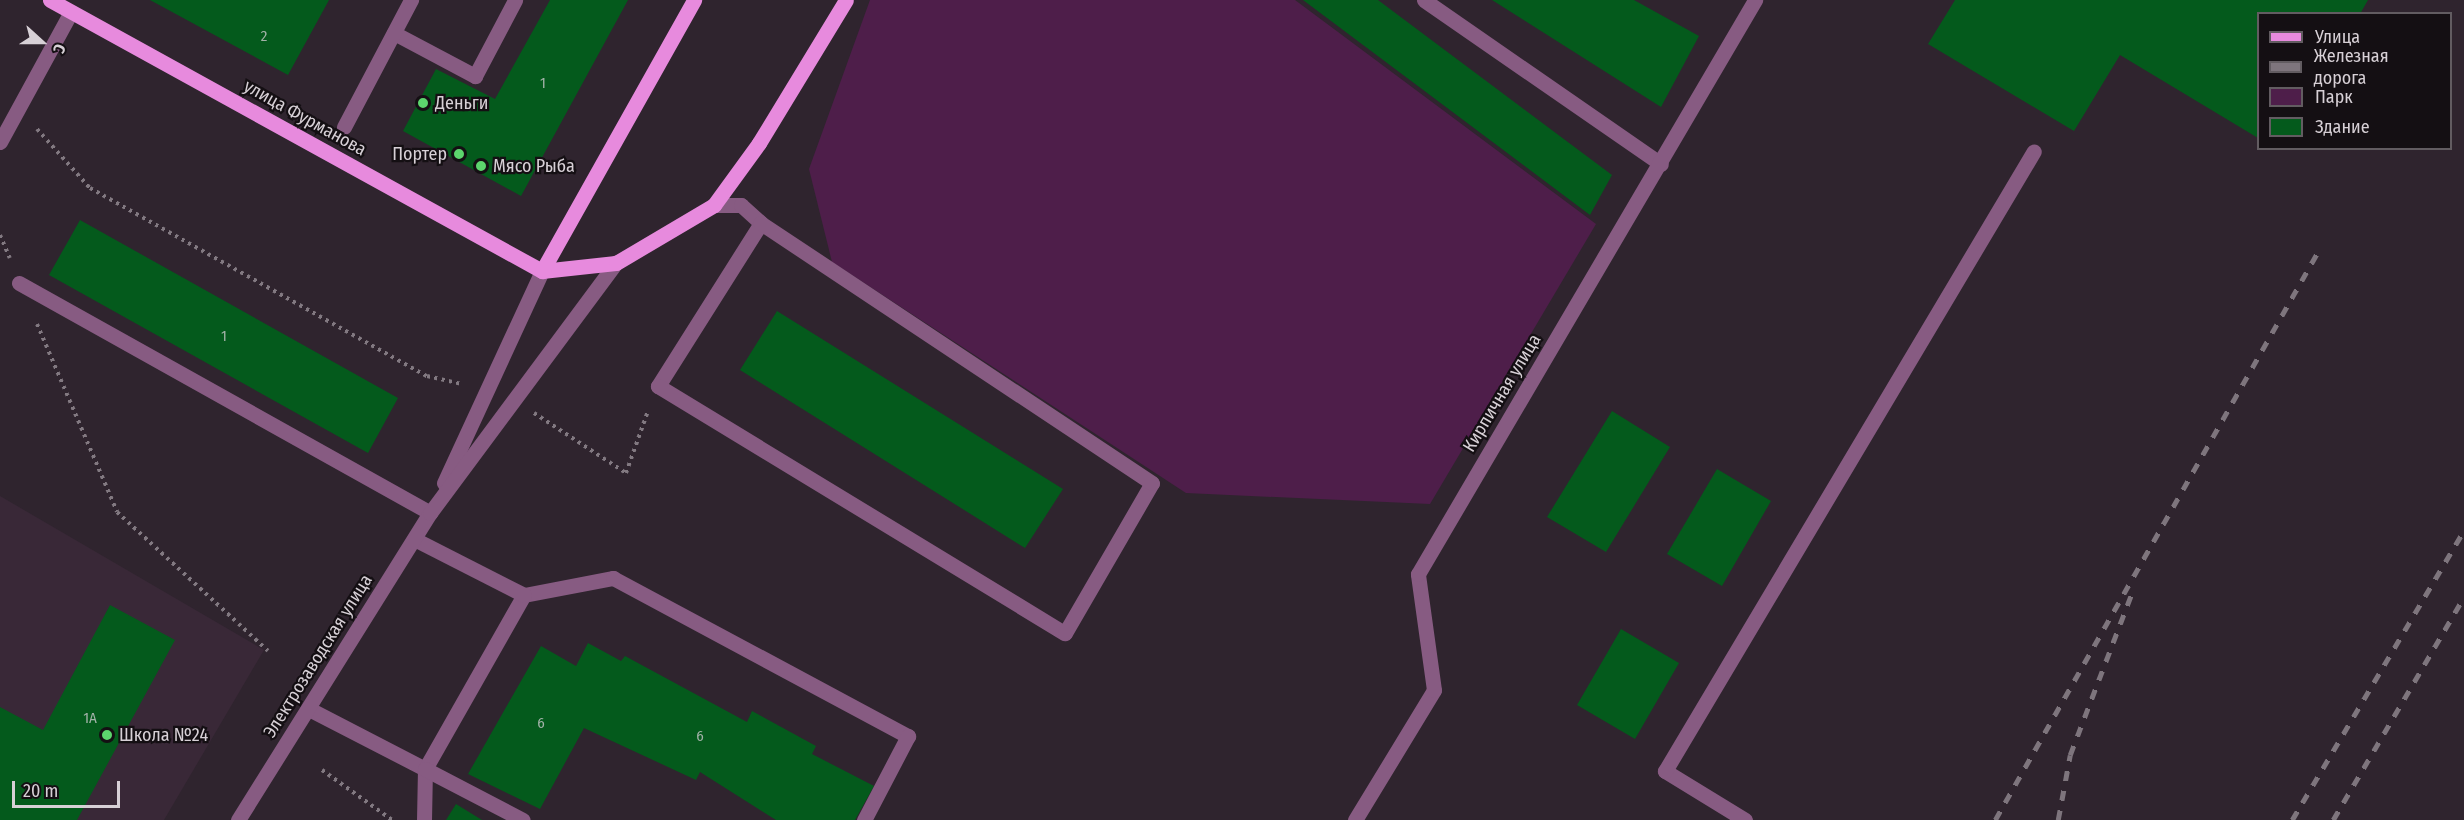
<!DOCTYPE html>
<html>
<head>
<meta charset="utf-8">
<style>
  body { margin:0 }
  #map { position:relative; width:2464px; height:820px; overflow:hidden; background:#2f242e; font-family:"Fira Sans Condensed",sans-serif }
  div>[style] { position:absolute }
  .built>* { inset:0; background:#392837 }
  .green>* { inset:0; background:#4e1e4a }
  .building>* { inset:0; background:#045a1c }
  .path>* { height:4px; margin-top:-2px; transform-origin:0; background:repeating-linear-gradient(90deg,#827981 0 3px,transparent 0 7.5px) }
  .minor>* { height:15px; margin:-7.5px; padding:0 7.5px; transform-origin:7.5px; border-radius:7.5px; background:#875b82 }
  .major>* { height:15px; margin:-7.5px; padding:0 7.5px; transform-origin:7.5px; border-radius:7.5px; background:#e78add }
  .rail>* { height:4.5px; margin-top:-2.25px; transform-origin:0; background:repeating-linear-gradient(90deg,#7e757d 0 10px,transparent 0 20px) }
  .dots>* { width:16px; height:16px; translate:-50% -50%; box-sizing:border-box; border:3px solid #140f13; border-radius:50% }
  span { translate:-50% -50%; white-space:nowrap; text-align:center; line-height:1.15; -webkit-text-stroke:4.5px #140f13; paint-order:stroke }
  .number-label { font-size:15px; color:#a2b2a8 }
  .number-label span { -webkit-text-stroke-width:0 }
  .poi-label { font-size:18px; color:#d7d0d6 }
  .left { translate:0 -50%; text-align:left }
  .right { translate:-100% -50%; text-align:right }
  .street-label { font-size:18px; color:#d7d0d6 }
  .legend { position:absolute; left:2257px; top:12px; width:195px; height:138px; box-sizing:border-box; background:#140f13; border:2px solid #625c61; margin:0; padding:8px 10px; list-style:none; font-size:18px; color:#d7d0d6 }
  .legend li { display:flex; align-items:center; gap:12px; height:30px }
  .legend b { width:30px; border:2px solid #625c61 }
  .north { position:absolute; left:12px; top:12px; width:60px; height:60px; -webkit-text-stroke:4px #140f13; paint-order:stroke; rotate:111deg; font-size:16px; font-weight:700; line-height:24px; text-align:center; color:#d7d0d6 }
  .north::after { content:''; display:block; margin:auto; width:21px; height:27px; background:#d7d0d6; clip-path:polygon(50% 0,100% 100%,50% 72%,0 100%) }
  .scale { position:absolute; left:12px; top:781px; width:108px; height:27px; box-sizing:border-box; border:3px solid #d7d0d6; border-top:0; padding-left:8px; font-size:18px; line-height:21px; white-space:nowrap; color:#d7d0d6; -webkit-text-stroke:4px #140f13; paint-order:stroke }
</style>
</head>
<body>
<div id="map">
  <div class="built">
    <div style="clip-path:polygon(0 496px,264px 650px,164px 820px,0 820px)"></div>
  </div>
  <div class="green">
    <div style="clip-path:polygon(870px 0,1295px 0,1596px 224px,1430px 504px,1186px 493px,832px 262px,809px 169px)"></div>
  </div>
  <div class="building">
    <div style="clip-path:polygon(150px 0,329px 0,288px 75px)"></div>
    <div style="clip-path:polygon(550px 0,628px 0,521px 196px,403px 131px,436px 69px,495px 99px)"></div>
    <div style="clip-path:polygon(1303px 0,1378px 0,1612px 175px,1590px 215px)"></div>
    <div style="clip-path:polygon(1492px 0,1634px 0,1699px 36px,1661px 107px)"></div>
    <div style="clip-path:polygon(1955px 0,2368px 0,2360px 14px,2258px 14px,2258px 138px,2120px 55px,2074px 131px,1928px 44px)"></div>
    <div style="clip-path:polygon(80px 220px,398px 398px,368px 453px,49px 275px)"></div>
    <div style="clip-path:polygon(777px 311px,1063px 489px,1025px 548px,740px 370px)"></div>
    <div style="clip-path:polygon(1612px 411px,1670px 447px,1606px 552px,1547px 517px)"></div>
    <div style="clip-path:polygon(1717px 469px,1771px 501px,1722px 586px,1667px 554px)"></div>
    <div style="clip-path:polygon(110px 605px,175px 640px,77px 820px,0 820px,0 707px,43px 730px)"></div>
    <div style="clip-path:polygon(1621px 629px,1679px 663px,1635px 739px,1577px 705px)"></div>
    <div style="clip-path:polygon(588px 643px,621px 661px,625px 656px,747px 722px,752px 711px,816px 746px,812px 754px,874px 786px,855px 820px,776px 820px,700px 772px,696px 780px,584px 728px,540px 809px,468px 774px,541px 646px,576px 666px)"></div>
    <div style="clip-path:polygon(456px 804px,482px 820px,446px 820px)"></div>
  </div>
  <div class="path">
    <div style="left:37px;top:129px;width:79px;rotate:48.1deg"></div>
    <div style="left:90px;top:188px;width:386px;rotate:29.2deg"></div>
    <div style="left:427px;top:376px;width:35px;rotate:13deg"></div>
    <div style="left:0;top:235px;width:25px;rotate:67deg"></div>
    <div style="left:37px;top:324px;width:204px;rotate:66.9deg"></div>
    <div style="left:117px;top:512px;width:205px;rotate:42.6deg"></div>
    <div style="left:534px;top:413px;width:110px;rotate:33.1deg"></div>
    <div style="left:626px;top:473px;width:66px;rotate:-70.5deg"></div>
    <div style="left:322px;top:770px;width:86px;rotate:35.5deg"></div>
  </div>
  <div class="minor">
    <div style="left:1424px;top:0;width:288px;rotate:34.7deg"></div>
    <div style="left:394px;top:33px;width:92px;rotate:28deg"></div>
    <div style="left:475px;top:76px;width:86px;rotate:-62.2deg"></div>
    <div style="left:344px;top:127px;width:144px;rotate:-62.2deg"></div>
    <div style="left:0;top:142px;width:148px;rotate:-61.4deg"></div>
    <div style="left:714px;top:205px;width:27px"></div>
    <div style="left:741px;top:205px;width:27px;rotate:42deg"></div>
    <div style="left:761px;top:223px;width:193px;rotate:122.3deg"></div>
    <div style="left:658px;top:386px;width:476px;rotate:31.3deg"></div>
    <div style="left:1065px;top:633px;width:173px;rotate:-59.9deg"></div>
    <div style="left:1152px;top:483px;width:470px;rotate:-146.4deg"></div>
    <div style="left:19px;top:283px;width:471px;rotate:29.2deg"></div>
    <div style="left:444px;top:483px;width:234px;rotate:-65.2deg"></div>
    <div style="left:524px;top:595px;width:91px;rotate:-10.8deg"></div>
    <div style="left:613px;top:578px;width:335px;rotate:28.2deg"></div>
    <div style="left:908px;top:736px;width:95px;rotate:117.6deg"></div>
    <div style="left:309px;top:709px;width:131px;rotate:27.3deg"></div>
    <div style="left:425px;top:769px;width:200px;rotate:-60.4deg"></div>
    <div style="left:524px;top:595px;width:123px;rotate:-153deg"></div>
    <div style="left:238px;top:820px;width:362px;rotate:-58deg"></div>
    <div style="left:430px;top:513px;width:312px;rotate:-53.4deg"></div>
    <div style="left:424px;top:820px;width:51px;rotate:-88.9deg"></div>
    <div style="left:425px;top:769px;width:110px;rotate:27.5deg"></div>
    <div style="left:1355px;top:820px;width:152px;rotate:-58.7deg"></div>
    <div style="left:1434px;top:690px;width:117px;rotate:-97.9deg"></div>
    <div style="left:1418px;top:574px;width:666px;rotate:-59.58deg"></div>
    <div style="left:1745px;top:820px;width:94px;rotate:-148.5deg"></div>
    <div style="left:1665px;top:771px;width:721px;rotate:-59.24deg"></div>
  </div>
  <div class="major">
    <div style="left:50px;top:0;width:562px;rotate:28.85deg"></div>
    <div style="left:542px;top:271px;width:74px;rotate:-6.2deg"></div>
    <div style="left:616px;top:263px;width:114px;rotate:-30.6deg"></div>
    <div style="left:714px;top:205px;width:77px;rotate:-54deg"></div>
    <div style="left:759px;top:143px;width:167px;rotate:-58.7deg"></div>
    <div style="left:542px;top:271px;width:311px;rotate:-60.7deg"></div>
  </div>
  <div class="rail">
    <div style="left:1995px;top:820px;width:656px;rotate:-60.39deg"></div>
    <div style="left:2058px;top:820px;width:66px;rotate:-79.5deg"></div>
    <div style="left:2070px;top:755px;width:173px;rotate:-69.1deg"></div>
    <div style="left:2292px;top:820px;width:337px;rotate:-59.3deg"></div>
    <div style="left:2333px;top:820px;width:259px;rotate:-59.6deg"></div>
  </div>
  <div class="dots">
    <div style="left:423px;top:103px;background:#5cd56d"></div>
    <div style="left:459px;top:154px;background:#5cd56d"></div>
    <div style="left:481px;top:166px;background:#5cd56d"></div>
    <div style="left:107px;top:735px;background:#5cd56d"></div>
  </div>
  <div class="number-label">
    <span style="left:264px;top:37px">2</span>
    <span style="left:543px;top:84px">1</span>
    <span style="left:224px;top:337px">1</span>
    <span style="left:90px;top:719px">1А</span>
    <span style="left:541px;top:724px">6</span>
    <span style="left:700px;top:737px">6</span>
  </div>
  <div class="poi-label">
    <span class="left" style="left:435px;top:103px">Деньги</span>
    <span class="right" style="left:447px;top:154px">Портер</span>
    <span class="left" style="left:493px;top:166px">Мясо Рыба</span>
    <span class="left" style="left:119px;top:735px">Школа №24</span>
  </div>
  <div class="street-label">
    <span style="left:305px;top:118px;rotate:29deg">улица Фурманова</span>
    <span style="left:1502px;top:393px;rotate:-59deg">Кирпичная улица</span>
    <span style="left:318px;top:656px;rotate:-58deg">Электрозаводская улица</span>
  </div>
  <ul class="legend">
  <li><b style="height:8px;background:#e78add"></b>Улица</li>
  <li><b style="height:8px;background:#7e757d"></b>Железная дорога</li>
  <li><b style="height:16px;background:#4e1e4a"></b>Парк</li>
  <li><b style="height:16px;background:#045a1c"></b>Здание</li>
  </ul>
  <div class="north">С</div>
  <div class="scale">20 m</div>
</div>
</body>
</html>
